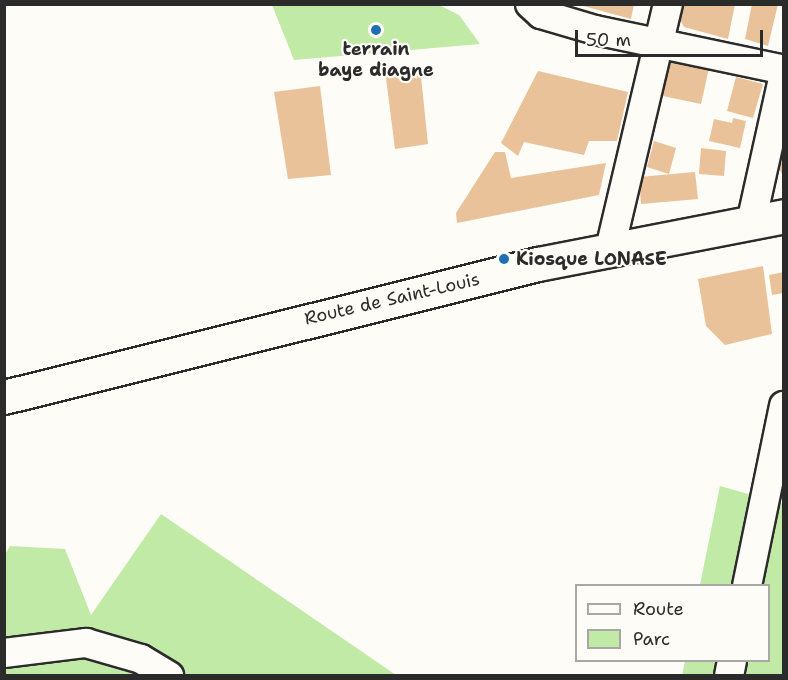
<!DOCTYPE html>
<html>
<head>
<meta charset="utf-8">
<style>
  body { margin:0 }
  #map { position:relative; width:788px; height:680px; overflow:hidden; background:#fdfcf7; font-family:"Shantell Sans",sans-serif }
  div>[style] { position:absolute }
  .green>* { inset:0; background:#c1eaa6 }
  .building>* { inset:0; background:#e9c299 }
  .roads { filter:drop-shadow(2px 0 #2b2b2b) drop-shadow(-2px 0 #2b2b2b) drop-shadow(0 2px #2b2b2b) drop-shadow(0 -2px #2b2b2b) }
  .minor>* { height:28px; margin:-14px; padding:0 14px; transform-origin:14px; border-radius:14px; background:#fdfcf7 }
  .primary>* { height:33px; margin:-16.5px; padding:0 16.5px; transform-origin:16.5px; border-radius:16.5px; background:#fdfcf7 }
  .dots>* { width:16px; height:16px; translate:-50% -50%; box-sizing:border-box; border:3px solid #fdfcf7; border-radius:50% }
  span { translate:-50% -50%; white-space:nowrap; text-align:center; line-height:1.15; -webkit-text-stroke:4.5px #fdfcf7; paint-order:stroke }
  .poi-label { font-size:18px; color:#2b2b2b; font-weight:700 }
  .left { translate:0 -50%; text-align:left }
  .street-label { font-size:18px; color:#2b2b2b }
  .frame { position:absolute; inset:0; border:6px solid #2b2b2b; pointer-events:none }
  .legend { position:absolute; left:575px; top:584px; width:195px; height:78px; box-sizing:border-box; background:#fdfcf7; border:2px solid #a9a8a5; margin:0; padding:8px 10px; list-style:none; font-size:18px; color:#2b2b2b }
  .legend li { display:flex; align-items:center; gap:12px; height:30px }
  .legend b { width:30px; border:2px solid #a9a8a5 }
  .scale { position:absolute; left:575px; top:30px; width:188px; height:27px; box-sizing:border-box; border:3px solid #2b2b2b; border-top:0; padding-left:8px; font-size:18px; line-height:21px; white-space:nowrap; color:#2b2b2b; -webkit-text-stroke:4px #fdfcf7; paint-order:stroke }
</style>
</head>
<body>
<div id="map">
  <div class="green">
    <div style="clip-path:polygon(272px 5px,439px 5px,459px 15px,480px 44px,294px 60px)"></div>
    <div style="clip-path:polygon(720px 486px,783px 504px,783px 675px,682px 676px,685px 661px,768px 660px,768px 586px,700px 585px)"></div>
    <div style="clip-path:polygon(161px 514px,396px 675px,5px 675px,4px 556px,10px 546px,65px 549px,91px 615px)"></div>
  </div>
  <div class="building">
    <div style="clip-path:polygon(576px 4px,634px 4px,631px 19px)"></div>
    <div style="clip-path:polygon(678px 4px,735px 4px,728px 39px,684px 27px,676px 12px)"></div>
    <div style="clip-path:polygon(752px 4px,778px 4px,768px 46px,745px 39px)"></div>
    <div style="clip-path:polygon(664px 59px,709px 68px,701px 104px,663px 96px)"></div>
    <div style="clip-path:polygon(420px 67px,428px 144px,395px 149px,385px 70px)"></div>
    <div style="clip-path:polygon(538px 71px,628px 92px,617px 141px,589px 141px,584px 155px,524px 142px,518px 156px,501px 143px)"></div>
    <div style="clip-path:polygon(736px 77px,763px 84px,753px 118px,727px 111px)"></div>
    <div style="clip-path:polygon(320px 86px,331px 175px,288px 179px,274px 92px)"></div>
    <div style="clip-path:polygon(733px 118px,746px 121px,740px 148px,709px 141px,714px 119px,732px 123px)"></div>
    <div style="clip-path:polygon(654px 141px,676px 148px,669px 174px,647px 167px)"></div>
    <div style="clip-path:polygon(701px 148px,726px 151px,724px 176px,699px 174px)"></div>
    <div style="clip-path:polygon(495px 152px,505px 152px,511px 178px,606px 163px,599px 195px,457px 223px,456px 213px)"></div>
    <div style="clip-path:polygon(784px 161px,784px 179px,777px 163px)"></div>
    <div style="clip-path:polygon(695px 172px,698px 199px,641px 204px,639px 177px)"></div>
    <div style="clip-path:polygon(763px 266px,772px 334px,725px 345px,706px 326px,698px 279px)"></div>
    <div style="clip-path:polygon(784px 272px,784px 293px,772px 295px,769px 275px)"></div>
  </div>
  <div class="roads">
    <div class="minor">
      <div style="left:530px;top:4px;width:15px;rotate:42deg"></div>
      <div style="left:541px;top:14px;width:56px;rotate:16.5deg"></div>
      <div style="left:595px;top:30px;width:193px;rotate:11.9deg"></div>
      <div style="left:751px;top:223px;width:153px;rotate:-77.5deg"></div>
      <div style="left:610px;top:249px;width:252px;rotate:-76.7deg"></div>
      <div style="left:747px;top:586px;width:184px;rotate:-78.4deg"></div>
      <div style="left:4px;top:653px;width:83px;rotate:-7deg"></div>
      <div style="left:86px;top:643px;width:57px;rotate:16.2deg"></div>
      <div style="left:141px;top:659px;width:33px;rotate:31deg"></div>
      <div style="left:729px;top:676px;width:16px;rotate:-79deg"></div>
    </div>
    <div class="primary">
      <div style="left:4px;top:397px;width:550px;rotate:-13.99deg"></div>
      <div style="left:538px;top:264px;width:251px;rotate:-11deg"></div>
    </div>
  </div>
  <div class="dots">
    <div style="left:376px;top:30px;background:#1f6fb2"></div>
    <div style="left:504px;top:259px;background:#1f6fb2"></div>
  </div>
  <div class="poi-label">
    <span style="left:376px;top:60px">terrain<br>baye diagne</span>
    <span class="left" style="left:516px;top:259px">Kiosque LONASE</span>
  </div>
  <div class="street-label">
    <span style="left:392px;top:299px;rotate:-13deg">Route de Saint-Louis</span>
  </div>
  <div class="frame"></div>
  <ul class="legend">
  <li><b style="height:8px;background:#fdfcf7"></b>Route</li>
  <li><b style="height:16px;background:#c1eaa6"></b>Parc</li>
  </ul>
  <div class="scale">50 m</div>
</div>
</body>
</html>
